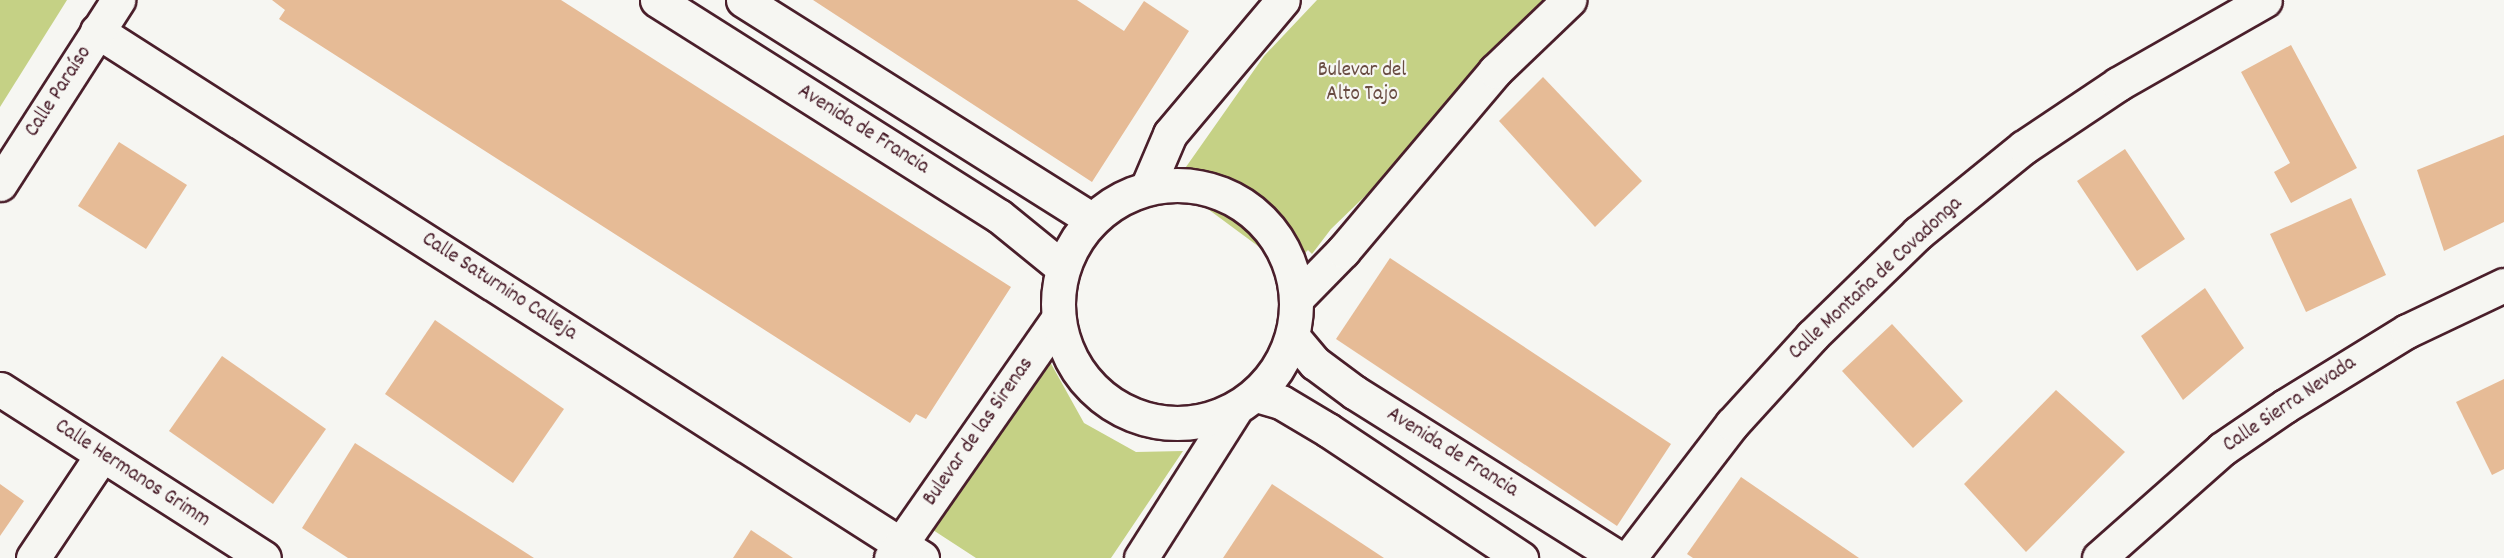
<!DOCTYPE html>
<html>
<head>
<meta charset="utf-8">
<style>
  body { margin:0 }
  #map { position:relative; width:2504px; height:558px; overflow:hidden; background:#f6f6f2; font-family:Dekko,sans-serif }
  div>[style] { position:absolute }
  .green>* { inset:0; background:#c5d185 }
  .building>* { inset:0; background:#e6bb96 }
  .roads { filter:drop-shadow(2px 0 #4a1f2b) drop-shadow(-2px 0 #4a1f2b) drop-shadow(0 2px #4a1f2b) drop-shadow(0 -2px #4a1f2b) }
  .minor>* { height:33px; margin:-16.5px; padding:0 16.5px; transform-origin:16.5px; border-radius:16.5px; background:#f6f6f2 }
  .secondary>* { height:33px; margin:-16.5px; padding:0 16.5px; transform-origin:16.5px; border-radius:16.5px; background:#f6f6f2 }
  .secondary>.ring { margin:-16.5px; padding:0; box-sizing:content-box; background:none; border:33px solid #f6f6f2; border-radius:50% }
  span { translate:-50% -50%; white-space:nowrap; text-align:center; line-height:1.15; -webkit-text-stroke:4.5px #f6f6f2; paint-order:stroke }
  .park-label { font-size:21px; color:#694c42 }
  .street-label { font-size:21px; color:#4a1f2b }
</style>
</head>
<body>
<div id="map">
  <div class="green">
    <div style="clip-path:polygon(0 0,67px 0,0 107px)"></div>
    <div style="clip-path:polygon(1317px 0,1568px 0,1331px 229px,1312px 254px,1308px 250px,1289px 269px,1174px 184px,1264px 56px)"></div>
    <div style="clip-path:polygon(1049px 360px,1084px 423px,1136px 452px,1183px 451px,1111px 558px,976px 558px,933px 530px)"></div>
  </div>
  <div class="building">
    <div style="clip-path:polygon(272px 0,561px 0,1011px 287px,926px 419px,916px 414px,910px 423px,279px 19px,285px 10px)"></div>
    <div style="clip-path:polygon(813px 0,1077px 0,1124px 31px,1144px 1px,1189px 31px,1092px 182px)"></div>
    <div style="clip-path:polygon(2291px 45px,2357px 168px,2291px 203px,2274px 172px,2290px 163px,2241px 72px)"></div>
    <div style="clip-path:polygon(1543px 77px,1642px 181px,1595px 227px,1499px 121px)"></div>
    <div style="clip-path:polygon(2504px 135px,2504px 222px,2444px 251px,2417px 170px)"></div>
    <div style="clip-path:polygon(119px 142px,187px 185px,146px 249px,78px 206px)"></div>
    <div style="clip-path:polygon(2125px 149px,2185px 239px,2137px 271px,2077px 181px)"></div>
    <div style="clip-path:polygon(2351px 198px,2386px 275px,2306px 312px,2270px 234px)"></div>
    <div style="clip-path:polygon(1390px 258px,1671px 444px,1617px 526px,1336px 339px)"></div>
    <div style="clip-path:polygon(2205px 288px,2244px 348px,2183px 400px,2141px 336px)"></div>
    <div style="clip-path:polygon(435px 320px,564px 409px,513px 483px,385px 394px)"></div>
    <div style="clip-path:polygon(1892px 324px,1963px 401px,1913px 448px,1842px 371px)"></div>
    <div style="clip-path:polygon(222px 356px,326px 429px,273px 504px,169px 431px)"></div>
    <div style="clip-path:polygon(2504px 379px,2504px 469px,2492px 475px,2456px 402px)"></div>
    <div style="clip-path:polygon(2056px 390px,2125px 452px,2026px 552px,1964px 484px)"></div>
    <div style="clip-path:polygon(355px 443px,534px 558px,348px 558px,302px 528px)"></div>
    <div style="clip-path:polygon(1741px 477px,1859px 558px,1693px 558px,1687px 554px)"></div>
    <div style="clip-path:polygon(0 484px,24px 501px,0 536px)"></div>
    <div style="clip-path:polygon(1272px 484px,1384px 558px,1223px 558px)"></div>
    <div style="clip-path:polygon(751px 530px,793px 558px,733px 558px)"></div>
  </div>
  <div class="roads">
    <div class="minor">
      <div style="left:97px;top:31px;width:979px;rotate:32.57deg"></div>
      <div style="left:0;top:184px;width:219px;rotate:-57.3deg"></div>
      <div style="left:1147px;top:188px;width:59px;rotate:-66.9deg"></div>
      <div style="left:1170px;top:134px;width:175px;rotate:-49.9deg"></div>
      <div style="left:1297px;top:298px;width:66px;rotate:-45.6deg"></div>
      <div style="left:1343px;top:251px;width:236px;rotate:-49.8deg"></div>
      <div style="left:1495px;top:71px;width:103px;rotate:-43.8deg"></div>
      <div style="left:0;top:389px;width:313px;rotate:32.6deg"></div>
      <div style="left:33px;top:558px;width:124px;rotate:-56.2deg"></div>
      <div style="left:891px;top:558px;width:292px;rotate:-55.1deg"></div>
      <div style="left:1141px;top:558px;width:175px;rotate:-57.6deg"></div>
      <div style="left:1629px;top:558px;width:169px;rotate:-52.5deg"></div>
      <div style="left:1732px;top:424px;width:119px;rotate:-47.7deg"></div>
      <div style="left:1812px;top:336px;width:148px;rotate:-44.2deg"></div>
      <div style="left:1918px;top:233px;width:136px;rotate:-39.1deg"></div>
      <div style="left:2024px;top:147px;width:113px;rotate:-33.8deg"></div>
      <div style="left:2118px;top:84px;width:169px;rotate:-29.7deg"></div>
      <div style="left:2099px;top:558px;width:164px;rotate:-41.5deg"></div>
      <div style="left:2222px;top:449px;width:76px;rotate:-34.3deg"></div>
      <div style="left:2285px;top:406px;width:143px;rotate:-31.6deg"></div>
      <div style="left:2407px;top:331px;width:107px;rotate:-25.4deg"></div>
    </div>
    <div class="secondary">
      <div style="left:657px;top:0;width:404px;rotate:32.3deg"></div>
      <div style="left:999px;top:216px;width:82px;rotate:39.1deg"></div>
      <div style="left:743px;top:0;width:413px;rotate:32.2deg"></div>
      <div class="ring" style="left:1058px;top:185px;width:205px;height:205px"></div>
      <div style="left:1293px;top:337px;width:34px;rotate:50deg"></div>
      <div style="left:1315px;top:363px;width:49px;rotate:36.6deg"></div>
      <div style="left:1354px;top:392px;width:313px;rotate:32.1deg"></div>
      <div style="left:1256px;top:395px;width:26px;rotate:16deg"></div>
      <div style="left:1281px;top:402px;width:55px;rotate:30.8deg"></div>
      <div style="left:1328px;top:430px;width:232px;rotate:33.6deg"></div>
    </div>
  </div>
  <div class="park-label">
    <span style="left:1362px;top:83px">Bulevar del<br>Alto Tajo</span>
  </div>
  <div class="street-label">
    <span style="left:59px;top:92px;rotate:-57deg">Calle Paraíso</span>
    <span style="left:863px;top:130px;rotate:32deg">Avenida de Francia</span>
    <span style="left:1876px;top:279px;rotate:-43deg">Calle Montaña de Covadonga</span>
    <span style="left:499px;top:287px;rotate:33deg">Calle Saturnino Calleja</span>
    <span style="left:2290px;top:405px;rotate:-34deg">Calle Sierra Nevada</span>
    <span style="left:979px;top:432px;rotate:-55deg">Bulevar de las Sirenas</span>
    <span style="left:1452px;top:453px;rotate:32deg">Avenida de Francia</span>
    <span style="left:132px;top:474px;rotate:33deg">Calle Hermanos Grimm</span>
  </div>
</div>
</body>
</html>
